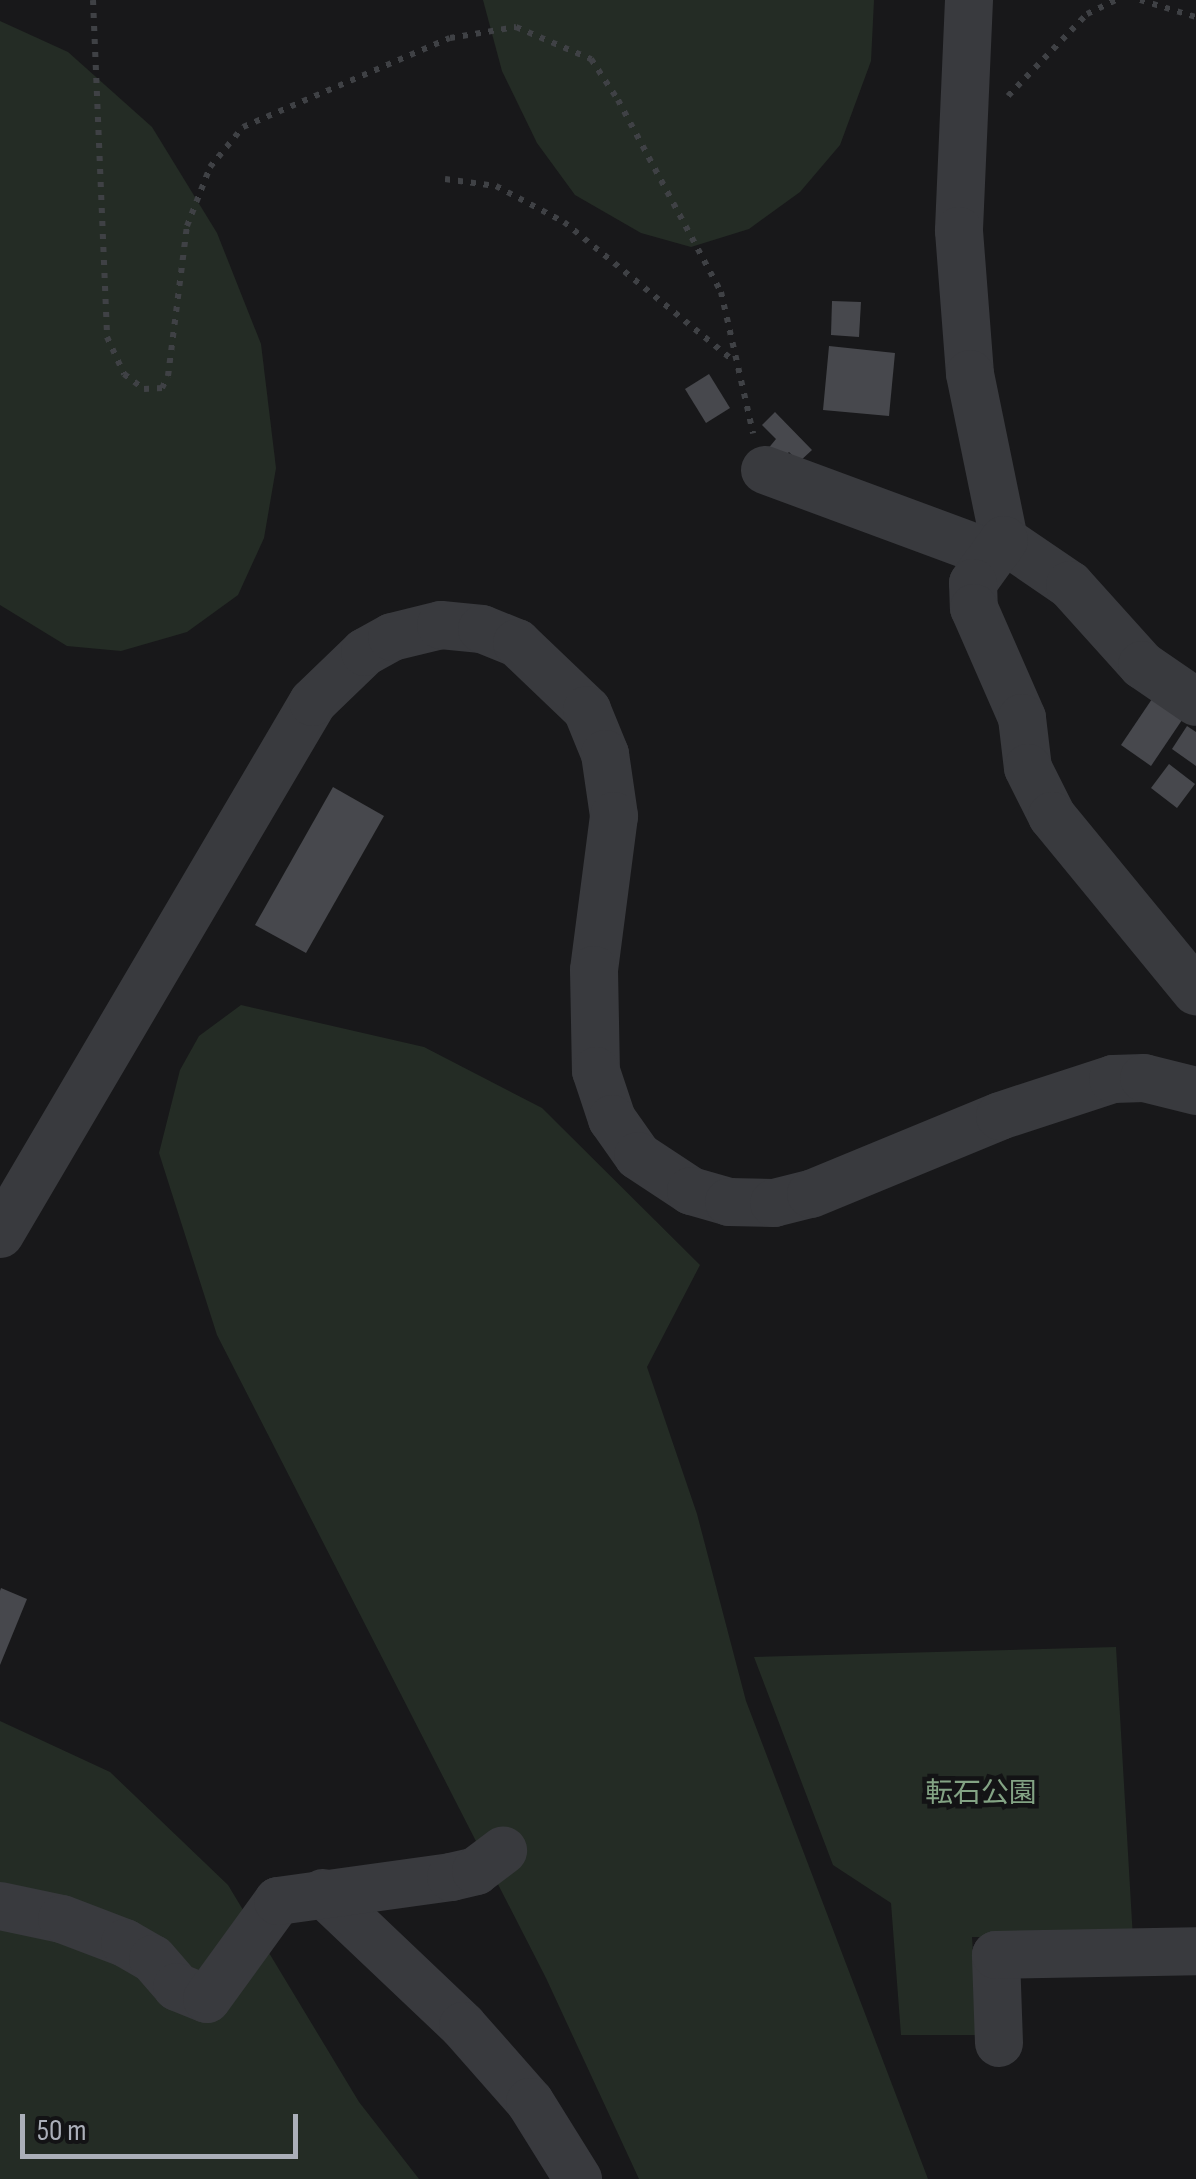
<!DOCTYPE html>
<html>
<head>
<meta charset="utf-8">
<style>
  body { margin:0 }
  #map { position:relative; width:1196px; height:2179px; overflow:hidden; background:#18181a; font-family:"Sofia Sans Condensed","Noto Sans JP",sans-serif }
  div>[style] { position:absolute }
  .green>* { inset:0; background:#242c25 }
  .building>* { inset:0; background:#47484d }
  .path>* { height:6px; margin-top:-3px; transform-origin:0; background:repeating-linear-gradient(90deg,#3f4145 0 5px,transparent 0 13px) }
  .minor>* { height:48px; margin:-24px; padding:0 24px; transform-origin:24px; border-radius:24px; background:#393a3e }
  span { translate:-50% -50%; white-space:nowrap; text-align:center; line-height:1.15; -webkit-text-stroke:9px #131315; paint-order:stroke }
  .park-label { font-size:28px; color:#83a384 }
  .scale { position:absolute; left:20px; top:2114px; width:278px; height:45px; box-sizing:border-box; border:5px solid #abafb9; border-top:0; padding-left:12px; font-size:30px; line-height:35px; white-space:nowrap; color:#abafb9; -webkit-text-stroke:8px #131315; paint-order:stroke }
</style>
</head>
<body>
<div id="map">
  <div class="green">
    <div style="clip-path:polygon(483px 0,874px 0,871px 61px,840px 145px,800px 192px,749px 229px,691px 247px,641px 233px,575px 195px,537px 143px,502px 71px)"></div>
    <div style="clip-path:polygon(0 21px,68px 52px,152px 127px,217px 233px,261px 344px,276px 468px,264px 538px,238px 595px,187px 632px,121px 651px,67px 646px,0 605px)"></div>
    <div style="clip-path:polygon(241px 1005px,424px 1047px,542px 1108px,700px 1265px,647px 1367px,697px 1514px,746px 1701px,928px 2179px,639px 2179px,546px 1978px,217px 1335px,159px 1153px,180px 1070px,199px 1036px)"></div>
    <div style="clip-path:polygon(1116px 1647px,1133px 1939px,972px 1937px,978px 2035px,901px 2035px,891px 1903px,833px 1865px,754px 1657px)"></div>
    <div style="clip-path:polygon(0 1721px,110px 1772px,228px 1885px,359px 2102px,419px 2179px,0 2179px)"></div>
  </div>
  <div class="building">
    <div style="clip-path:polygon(832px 301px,861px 302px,859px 337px,831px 335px)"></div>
    <div style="clip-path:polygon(829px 346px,895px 353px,889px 416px,823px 410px)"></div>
    <div style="clip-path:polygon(709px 374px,730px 408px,706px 423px,685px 389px)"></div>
    <div style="clip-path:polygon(775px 412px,812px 450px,799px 462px,789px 452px,781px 461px,767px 450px,776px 439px,762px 425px)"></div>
    <div style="clip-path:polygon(1152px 699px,1182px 720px,1151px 766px,1121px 745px)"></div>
    <div style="clip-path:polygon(1187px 726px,1196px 732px,1196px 766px,1172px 749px)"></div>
    <div style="clip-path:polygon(1169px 764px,1195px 784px,1177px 808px,1151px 788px)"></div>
    <div style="clip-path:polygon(333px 787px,384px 816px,306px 953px,255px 925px)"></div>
    <div style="clip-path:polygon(1px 1588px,27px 1599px,0 1665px,0 1591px)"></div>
  </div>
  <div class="path">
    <div style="left:93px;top:0;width:337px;rotate:87.6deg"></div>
    <div style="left:107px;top:337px;width:41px;rotate:65.3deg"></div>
    <div style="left:124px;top:374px;width:25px;rotate:37deg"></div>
    <div style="left:144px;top:389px;width:18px;rotate:-3deg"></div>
    <div style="left:162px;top:388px;width:13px;rotate:-63deg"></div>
    <div style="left:168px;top:376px;width:151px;rotate:-82.8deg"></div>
    <div style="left:187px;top:226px;width:63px;rotate:-68.7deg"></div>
    <div style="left:210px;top:167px;width:52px;rotate:-50.5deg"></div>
    <div style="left:243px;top:127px;width:225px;rotate:-23.3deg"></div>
    <div style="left:450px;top:38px;width:67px;rotate:-9.5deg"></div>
    <div style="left:516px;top:27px;width:82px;rotate:23.1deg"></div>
    <div style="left:591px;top:59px;width:49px;rotate:56.6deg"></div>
    <div style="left:618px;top:100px;width:218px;rotate:61.8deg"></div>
    <div style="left:721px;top:292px;width:145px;rotate:77.2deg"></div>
    <div style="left:1140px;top:0;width:59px;rotate:16.9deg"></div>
    <div style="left:1008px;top:96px;width:114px;rotate:-46.1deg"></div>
    <div style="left:1087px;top:14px;width:32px;rotate:-26deg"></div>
    <div style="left:445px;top:179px;width:51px;rotate:7.8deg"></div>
    <div style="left:496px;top:186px;width:77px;rotate:27.9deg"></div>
    <div style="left:564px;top:222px;width:220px;rotate:39.3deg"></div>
  </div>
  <div class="minor">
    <div style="left:969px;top:0;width:231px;rotate:92.5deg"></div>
    <div style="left:959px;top:231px;width:143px;rotate:85.6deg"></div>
    <div style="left:970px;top:374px;width:169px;rotate:78.4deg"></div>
    <div style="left:1004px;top:540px;width:80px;rotate:34.3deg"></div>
    <div style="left:1070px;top:585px;width:108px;rotate:48deg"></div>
    <div style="left:1142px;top:665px;width:65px;rotate:34.4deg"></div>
    <div style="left:765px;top:470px;width:242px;rotate:20.3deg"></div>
    <div style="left:1004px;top:540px;width:53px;rotate:125.8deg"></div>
    <div style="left:973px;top:583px;width:25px;rotate:88deg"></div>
    <div style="left:974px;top:608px;width:120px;rotate:66.4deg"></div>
    <div style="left:1022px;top:718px;width:50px;rotate:83.2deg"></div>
    <div style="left:1028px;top:768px;width:54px;rotate:63.4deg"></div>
    <div style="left:1052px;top:816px;width:227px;rotate:50.6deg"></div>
    <div style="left:0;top:1234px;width:617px;rotate:-59.53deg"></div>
    <div style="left:313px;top:702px;width:72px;rotate:-43.9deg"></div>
    <div style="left:365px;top:652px;width:31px;rotate:-29deg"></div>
    <div style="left:392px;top:637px;width:50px;rotate:-13.8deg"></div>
    <div style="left:441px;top:625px;width:41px;rotate:5.6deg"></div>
    <div style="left:482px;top:629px;width:38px;rotate:22deg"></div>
    <div style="left:517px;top:643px;width:97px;rotate:43.7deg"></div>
    <div style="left:587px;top:710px;width:48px;rotate:67.8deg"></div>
    <div style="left:605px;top:754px;width:63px;rotate:81.7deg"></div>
    <div style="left:614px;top:816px;width:155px;rotate:97.4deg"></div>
    <div style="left:594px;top:970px;width:101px;rotate:88.9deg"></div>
    <div style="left:596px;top:1071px;width:51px;rotate:71.6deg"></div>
    <div style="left:612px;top:1119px;width:45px;rotate:54.9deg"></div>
    <div style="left:638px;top:1156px;width:64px;rotate:33.4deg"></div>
    <div style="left:691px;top:1191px;width:40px;rotate:16deg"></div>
    <div style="left:729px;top:1202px;width:45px;rotate:1.3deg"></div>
    <div style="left:774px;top:1203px;width:38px;rotate:-14deg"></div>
    <div style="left:811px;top:1194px;width:204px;rotate:-22.4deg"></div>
    <div style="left:1000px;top:1116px;width:119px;rotate:-18.1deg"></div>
    <div style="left:1113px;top:1079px;width:31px;rotate:-2deg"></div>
    <div style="left:1144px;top:1078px;width:54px;rotate:14deg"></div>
    <div style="left:323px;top:1893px;width:193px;rotate:43.5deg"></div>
    <div style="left:463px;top:2026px;width:101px;rotate:48.6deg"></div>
    <div style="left:530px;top:2102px;width:91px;rotate:58.1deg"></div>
    <div style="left:0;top:1906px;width:63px;rotate:11.8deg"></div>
    <div style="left:62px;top:1919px;width:67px;rotate:20.9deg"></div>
    <div style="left:125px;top:1943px;width:32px;rotate:30deg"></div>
    <div style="left:153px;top:1959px;width:37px;rotate:49deg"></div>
    <div style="left:177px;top:1987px;width:32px;rotate:22deg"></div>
    <div style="left:207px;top:1999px;width:121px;rotate:-54.1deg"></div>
    <div style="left:278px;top:1901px;width:175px;rotate:-7.9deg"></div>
    <div style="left:451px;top:1877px;width:26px;rotate:-13deg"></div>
    <div style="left:476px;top:1871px;width:34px;rotate:-37deg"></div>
    <div style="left:999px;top:2043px;width:88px;rotate:-92deg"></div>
    <div style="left:996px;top:1955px;width:200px;rotate:-1.1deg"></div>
  </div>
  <div class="park-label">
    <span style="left:981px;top:1794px">転石公園</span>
  </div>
  <div class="scale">50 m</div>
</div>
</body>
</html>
